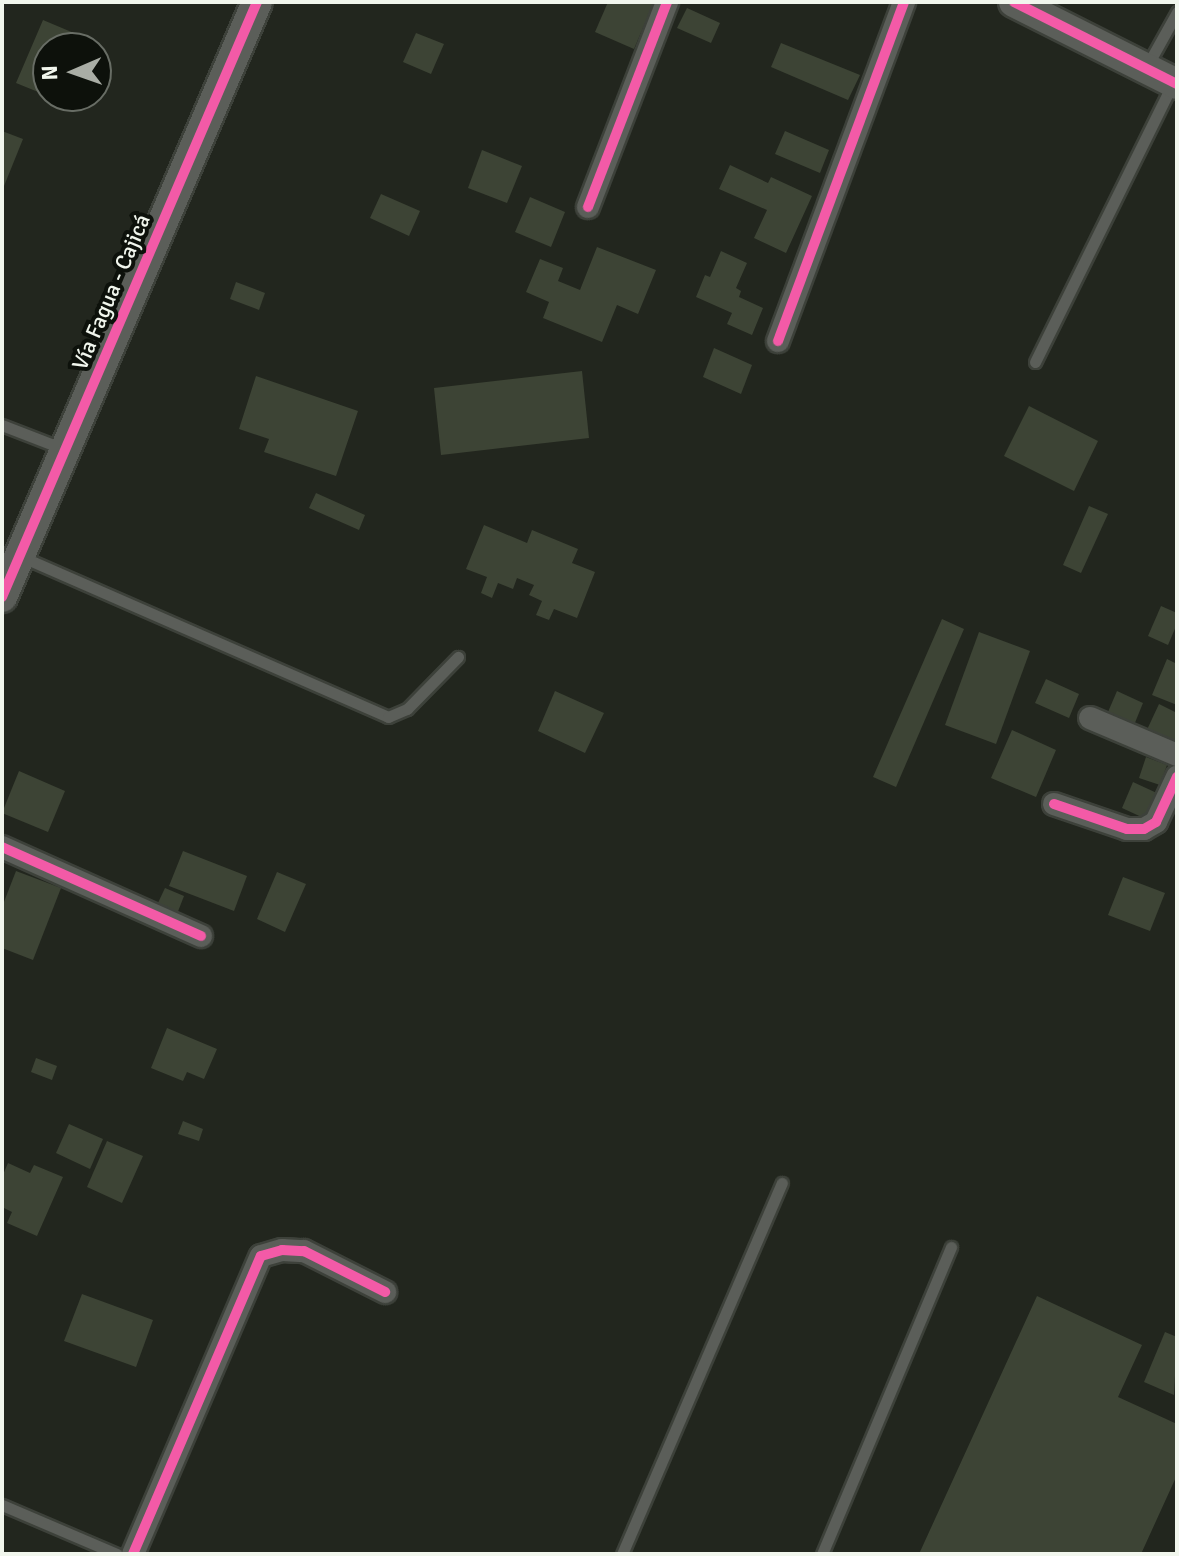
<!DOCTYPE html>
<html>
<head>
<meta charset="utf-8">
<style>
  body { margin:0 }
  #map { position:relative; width:1179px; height:1556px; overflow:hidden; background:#22261e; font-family:Signika,sans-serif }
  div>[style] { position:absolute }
  .building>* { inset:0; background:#3d4435 }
  .roads { filter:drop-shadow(2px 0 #3d413a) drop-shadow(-2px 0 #3d413a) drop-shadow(0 2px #3d413a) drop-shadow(0 -2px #3d413a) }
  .lane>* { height:11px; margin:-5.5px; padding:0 5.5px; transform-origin:5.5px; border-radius:5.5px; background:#5b5e59 }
  .street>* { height:22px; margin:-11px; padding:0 11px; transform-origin:11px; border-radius:11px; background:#5b5e59 }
  .secondary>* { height:30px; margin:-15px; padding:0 15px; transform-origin:15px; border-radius:15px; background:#5b5e59 }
  .cycleway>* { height:10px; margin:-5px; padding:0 5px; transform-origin:5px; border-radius:5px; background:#f35aa7 }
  span { translate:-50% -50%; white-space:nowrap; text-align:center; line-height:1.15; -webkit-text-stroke:8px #0d110b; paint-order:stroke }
  .street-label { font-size:22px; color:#f1f6ed }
  .frame { position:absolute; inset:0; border:4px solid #f1f6ed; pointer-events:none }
  .north { position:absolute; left:32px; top:32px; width:80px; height:80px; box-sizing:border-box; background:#0d110b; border:2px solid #686d65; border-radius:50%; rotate:268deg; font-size:22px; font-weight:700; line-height:32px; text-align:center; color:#f1f6ed }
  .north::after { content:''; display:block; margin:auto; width:28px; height:36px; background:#a9ada5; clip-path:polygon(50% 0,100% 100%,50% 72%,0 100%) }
</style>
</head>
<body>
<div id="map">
  <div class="building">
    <div style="clip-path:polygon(608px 2px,654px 2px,634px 49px,595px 32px)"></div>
    <div style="clip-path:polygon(687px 8px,720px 23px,711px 43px,677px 28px)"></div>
    <div style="clip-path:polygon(43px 20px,100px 44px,96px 54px,96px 48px,48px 48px,48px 96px,16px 83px)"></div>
    <div style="clip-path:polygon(416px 33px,444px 44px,431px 74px,403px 62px)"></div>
    <div style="clip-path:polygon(781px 43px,860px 75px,848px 100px,771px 67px)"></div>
    <div style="clip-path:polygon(2px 131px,23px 139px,2px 191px)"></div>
    <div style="clip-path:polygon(785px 131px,829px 150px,820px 173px,775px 154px)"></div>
    <div style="clip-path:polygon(482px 150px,522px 166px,507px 203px,468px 188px)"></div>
    <div style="clip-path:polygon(730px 165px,768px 183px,771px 177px,812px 196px,786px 253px,754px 238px,767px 210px,719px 189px)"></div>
    <div style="clip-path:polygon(381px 194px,420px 211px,409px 236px,370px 218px)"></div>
    <div style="clip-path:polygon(530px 197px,565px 212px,551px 247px,515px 232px)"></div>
    <div style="clip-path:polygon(597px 247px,656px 270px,638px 314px,617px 305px,602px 342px,543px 318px,549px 302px,526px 292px,540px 259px,563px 268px,558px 281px,580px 290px)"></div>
    <div style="clip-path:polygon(721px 251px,747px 263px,736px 288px,741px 291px,739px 297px,763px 308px,752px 335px,727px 324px,732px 313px,696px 297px,705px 275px,710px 277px)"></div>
    <div style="clip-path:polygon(236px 282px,265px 293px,259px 310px,230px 299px)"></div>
    <div style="clip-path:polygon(714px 348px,752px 365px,741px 394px,703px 377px)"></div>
    <div style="clip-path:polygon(582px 371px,589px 438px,441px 455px,434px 388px)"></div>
    <div style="clip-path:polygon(256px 376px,358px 411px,336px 476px,264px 452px,269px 439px,239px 429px)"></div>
    <div style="clip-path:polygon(1029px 406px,1098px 441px,1074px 491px,1004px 456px)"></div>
    <div style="clip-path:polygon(316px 493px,365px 515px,359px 530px,309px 508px)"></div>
    <div style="clip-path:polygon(1089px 506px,1108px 514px,1081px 573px,1063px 565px)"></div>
    <div style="clip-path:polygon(484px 525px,527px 543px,532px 530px,578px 549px,572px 563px,595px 572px,577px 618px,554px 609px,549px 620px,536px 615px,542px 601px,529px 595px,534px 585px,517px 578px,513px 589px,498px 583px,492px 598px,481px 593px,487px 577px,466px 569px)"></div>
    <div style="clip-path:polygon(1161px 606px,1177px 613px,1177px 624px,1168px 645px,1148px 636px)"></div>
    <div style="clip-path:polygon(942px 619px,964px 629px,896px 787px,873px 777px)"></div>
    <div style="clip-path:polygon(979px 632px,1030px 651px,996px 744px,945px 725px)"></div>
    <div style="clip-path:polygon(1167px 659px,1177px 664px,1177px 705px,1152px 695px)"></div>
    <div style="clip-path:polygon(1046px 679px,1079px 694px,1069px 718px,1035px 703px)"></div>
    <div style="clip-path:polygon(555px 691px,604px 713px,585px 753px,538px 731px)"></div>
    <div style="clip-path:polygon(1117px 691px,1143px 703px,1132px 730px,1105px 719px)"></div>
    <div style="clip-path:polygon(1159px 704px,1177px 713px,1177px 748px,1145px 734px)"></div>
    <div style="clip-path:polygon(1012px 730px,1056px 750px,1036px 797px,991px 778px)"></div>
    <div style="clip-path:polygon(1146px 757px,1167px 765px,1160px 785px,1139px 778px)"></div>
    <div style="clip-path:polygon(19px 771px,65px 791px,48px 832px,2px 813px)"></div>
    <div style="clip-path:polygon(1133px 782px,1159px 794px,1148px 820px,1122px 808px)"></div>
    <div style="clip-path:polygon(183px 851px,247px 876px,234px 911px,169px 886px)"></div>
    <div style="clip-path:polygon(16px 871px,61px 888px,33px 960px,2px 948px,2px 907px)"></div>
    <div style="clip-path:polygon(277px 872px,306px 884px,285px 932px,257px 919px)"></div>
    <div style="clip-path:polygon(1123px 877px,1165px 893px,1150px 931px,1108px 915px)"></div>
    <div style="clip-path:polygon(165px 888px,184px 896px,177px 914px,157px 905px)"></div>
    <div style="clip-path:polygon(167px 1028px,217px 1049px,204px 1079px,187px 1072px,183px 1081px,151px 1068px)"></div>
    <div style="clip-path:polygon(36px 1058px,57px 1066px,52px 1080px,31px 1072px)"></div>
    <div style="clip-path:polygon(183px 1121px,203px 1129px,199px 1141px,178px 1134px)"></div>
    <div style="clip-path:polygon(69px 1124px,103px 1139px,90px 1169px,56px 1153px)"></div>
    <div style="clip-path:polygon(107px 1141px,143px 1156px,122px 1203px,87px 1187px)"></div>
    <div style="clip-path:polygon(8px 1163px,30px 1173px,34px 1165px,63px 1177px,37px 1236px,7px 1223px,12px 1212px,2px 1207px,2px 1177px)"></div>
    <div style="clip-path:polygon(82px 1294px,153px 1320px,136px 1367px,64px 1341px)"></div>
    <div style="clip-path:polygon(1037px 1296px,1142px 1345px,1118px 1397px,1177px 1424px,1177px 1475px,1141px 1554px,919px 1554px)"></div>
    <div style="clip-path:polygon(1165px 1332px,1177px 1337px,1174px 1395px,1144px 1382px)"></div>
  </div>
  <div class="roads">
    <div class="lane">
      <div style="left:1147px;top:66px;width:62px;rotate:-60.9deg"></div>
      <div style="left:1035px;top:362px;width:311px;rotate:-63.7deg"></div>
      <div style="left:2px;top:425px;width:66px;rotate:21.2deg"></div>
      <div style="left:20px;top:556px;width:402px;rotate:23.6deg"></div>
      <div style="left:388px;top:717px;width:21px;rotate:-23deg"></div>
      <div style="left:407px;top:709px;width:73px;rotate:-45.6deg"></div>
      <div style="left:2px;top:1505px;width:125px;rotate:23.1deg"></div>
      <div style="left:622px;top:1554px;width:404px;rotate:-66.7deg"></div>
      <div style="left:822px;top:1554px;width:333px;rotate:-67.2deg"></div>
    </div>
    <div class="street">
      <div style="left:588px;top:207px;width:220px;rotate:-68.9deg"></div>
      <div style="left:778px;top:341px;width:362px;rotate:-69.6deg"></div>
      <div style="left:1090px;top:718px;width:95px;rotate:23deg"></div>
      <div style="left:1054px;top:804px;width:77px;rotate:18.9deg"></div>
      <div style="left:1127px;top:829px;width:17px"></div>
      <div style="left:1144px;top:829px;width:14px;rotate:-30deg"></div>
      <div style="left:1156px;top:822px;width:50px;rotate:-65deg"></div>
      <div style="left:2px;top:847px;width:218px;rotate:24.1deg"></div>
      <div style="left:133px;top:1554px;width:324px;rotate:-66.8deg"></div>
      <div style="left:261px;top:1256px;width:22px;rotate:-16deg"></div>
      <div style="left:282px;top:1250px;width:22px;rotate:3deg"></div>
      <div style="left:304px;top:1251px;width:91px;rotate:26.8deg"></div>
    </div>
    <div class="secondary">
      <div style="left:1014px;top:2px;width:182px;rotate:26.7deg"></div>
      <div style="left:2px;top:597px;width:647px;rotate:-66.8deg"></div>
    </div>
  </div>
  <div class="cycleway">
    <div style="left:1014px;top:2px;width:182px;rotate:26.7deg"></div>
    <div style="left:588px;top:207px;width:220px;rotate:-68.9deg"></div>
    <div style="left:778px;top:341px;width:362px;rotate:-69.6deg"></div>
    <div style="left:2px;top:597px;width:647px;rotate:-66.8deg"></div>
    <div style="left:1054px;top:804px;width:77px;rotate:18.9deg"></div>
    <div style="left:1127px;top:829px;width:17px"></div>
    <div style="left:1144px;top:829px;width:14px;rotate:-30deg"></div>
    <div style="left:1156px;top:822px;width:50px;rotate:-65deg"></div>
    <div style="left:2px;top:847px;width:218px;rotate:24.1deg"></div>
    <div style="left:133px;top:1554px;width:324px;rotate:-66.8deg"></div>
    <div style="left:261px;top:1256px;width:22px;rotate:-16deg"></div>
    <div style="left:282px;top:1250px;width:22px;rotate:3deg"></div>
    <div style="left:304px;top:1251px;width:91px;rotate:26.8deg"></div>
  </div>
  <div class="street-label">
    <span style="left:111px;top:292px;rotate:-67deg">Vía Fagua - Cajicá</span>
  </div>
  <div class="frame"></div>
  <div class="north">N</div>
</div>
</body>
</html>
